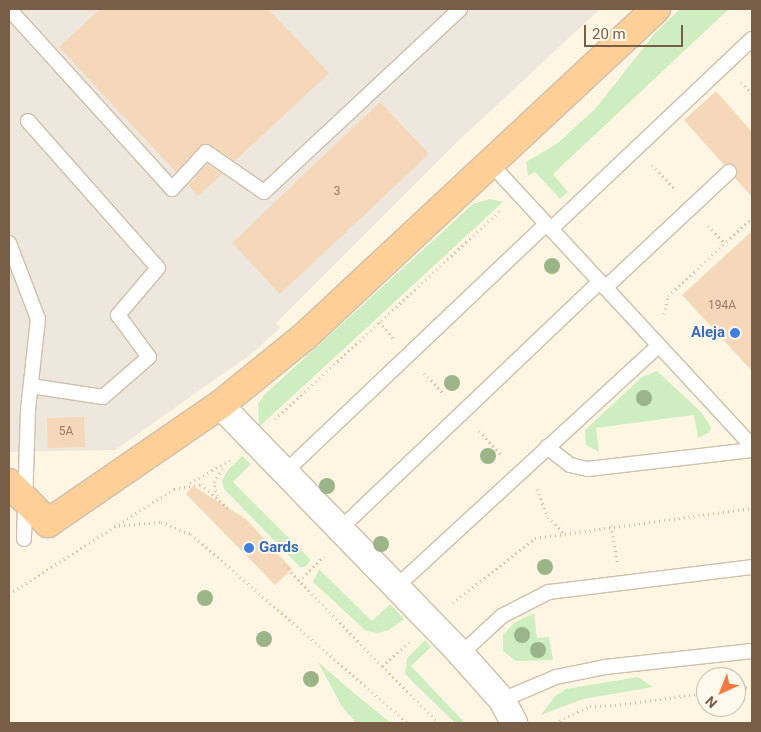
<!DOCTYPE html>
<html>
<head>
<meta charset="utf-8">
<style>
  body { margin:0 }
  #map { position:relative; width:761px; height:732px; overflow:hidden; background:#fef6e3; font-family:Roboto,sans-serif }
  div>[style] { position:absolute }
  .industrial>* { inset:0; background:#ede7de }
  .green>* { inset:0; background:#ceedc1 }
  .building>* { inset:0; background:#f5d8b9 }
  .path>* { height:3px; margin-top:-1.5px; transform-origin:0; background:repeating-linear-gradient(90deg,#dabb9c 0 1px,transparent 0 5px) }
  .roads { filter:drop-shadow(1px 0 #d0bfa9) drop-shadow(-1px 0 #d0bfa9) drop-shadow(0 1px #d0bfa9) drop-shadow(0 -1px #d0bfa9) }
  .service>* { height:14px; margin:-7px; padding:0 7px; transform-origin:7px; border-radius:7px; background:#fff }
  .minor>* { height:26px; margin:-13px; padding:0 13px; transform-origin:13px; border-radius:13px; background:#fff }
  .trunk>* { height:28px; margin:-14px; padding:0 14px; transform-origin:14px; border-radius:14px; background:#fed098 }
  .trees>* { width:16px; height:16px; margin:-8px; border-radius:50%; background:#9bb588 }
  .dots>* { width:14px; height:14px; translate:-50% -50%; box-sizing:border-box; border:2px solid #fff9eb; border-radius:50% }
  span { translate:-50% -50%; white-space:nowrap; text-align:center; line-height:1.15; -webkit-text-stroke:4px #fff9eb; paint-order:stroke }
  .number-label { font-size:12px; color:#977c64 }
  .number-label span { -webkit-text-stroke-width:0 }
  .shop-label { font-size:15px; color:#366cbe; font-weight:700 }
  .right { translate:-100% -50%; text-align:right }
  .left { translate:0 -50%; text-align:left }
  .frame { position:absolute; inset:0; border:10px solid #785e47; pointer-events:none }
  .north { position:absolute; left:696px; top:667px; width:50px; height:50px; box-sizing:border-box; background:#fff9eb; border:1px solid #c9bba9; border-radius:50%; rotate:224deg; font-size:14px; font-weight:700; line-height:20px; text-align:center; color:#785e47 }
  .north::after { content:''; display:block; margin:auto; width:18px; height:22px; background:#f17a40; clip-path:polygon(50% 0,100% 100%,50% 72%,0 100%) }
  .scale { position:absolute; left:584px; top:25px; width:99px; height:22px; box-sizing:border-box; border:2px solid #785e47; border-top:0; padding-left:6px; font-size:15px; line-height:18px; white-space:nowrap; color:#785e47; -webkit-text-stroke:4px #fff9eb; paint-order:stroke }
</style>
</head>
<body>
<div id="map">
  <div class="industrial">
    <div style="clip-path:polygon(9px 9px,600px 9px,457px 142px,276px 323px,280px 328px,254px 352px,115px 450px,9px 452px)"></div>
  </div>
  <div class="green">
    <div style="clip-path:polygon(680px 9px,729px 9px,553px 174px,568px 192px,560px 199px,535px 172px,528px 176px,526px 162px,558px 143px,595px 109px,656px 32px)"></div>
    <div style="clip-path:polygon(490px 199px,503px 202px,259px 427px,258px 404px,264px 395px,473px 204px)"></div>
    <div style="clip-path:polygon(657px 371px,701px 412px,711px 427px,710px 432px,698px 438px,694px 415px,596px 428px,599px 452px,586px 445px,585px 430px,642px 377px)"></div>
    <div style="clip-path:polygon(242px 456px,251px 464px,233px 482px,311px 560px,305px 567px,300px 567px,224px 489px,222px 481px,227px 471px)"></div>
    <div style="clip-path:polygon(319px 569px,372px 621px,390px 604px,404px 619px,389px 630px,378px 633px,366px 631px,313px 582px)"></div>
    <div style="clip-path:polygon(534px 613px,537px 638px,549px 637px,553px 660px,516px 661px,503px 651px,503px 635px,514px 623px)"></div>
    <div style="clip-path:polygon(425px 640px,431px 647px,411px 666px,465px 723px,455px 723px,405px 674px,407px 658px)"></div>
    <div style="clip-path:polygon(318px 662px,354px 693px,391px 723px,356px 723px,341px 705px)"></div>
    <div style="clip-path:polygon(638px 677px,653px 687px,583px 699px,541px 715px,555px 696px,566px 689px)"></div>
  </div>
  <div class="building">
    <div style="clip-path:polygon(100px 9px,268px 9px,329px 73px,235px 161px,211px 145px,203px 144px,176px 172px,59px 47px)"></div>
    <div style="clip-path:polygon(716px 91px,752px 132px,752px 197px,735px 178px,736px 166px,724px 165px,684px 120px)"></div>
    <div style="clip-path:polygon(380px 102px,429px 154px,280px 294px,232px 243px)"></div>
    <div style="clip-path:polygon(207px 164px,222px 174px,198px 196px,188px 185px)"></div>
    <div style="clip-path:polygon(752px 231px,752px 371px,682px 295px)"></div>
    <div style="clip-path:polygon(84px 417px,85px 447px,48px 448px,47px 418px)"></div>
    <div style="clip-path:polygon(193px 486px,246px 519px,292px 569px,275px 585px,186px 494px)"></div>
  </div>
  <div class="path">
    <div style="left:741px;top:82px;width:16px;rotate:47deg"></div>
    <div style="left:652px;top:165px;width:33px;rotate:46deg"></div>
    <div style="left:708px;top:226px;width:24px;rotate:45deg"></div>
    <div style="left:664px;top:314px;width:18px;rotate:-77deg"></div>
    <div style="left:668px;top:296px;width:115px;rotate:-42.9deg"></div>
    <div style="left:379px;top:322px;width:21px;rotate:49deg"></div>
    <div style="left:424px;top:373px;width:30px;rotate:46deg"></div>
    <div style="left:275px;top:419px;width:309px;rotate:-42.8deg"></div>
    <div style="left:479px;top:431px;width:35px;rotate:47deg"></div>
    <div style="left:190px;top:483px;width:48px;rotate:-29.7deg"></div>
    <div style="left:537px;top:489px;width:30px;rotate:69deg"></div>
    <div style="left:548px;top:517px;width:21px;rotate:45deg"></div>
    <div style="left:217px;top:496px;width:14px;rotate:-102deg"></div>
    <div style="left:214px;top:482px;width:19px;rotate:-58deg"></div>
    <div style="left:114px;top:526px;width:47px;rotate:-4.9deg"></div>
    <div style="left:161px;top:522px;width:32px;rotate:22deg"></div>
    <div style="left:191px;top:534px;width:288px;rotate:41.1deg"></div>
    <div style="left:611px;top:526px;width:36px;rotate:80deg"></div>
    <div style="left:284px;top:565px;width:141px;rotate:45.9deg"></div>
    <div style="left:299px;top:581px;width:35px;rotate:-45deg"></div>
    <div style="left:9px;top:594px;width:196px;rotate:-32.5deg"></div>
    <div style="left:174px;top:489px;width:27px;rotate:-10deg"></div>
    <div style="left:201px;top:484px;width:36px;rotate:42deg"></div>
    <div style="left:453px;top:603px;width:105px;rotate:-38.4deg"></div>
    <div style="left:535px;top:538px;width:219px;rotate:-7.9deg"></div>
    <div style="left:409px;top:642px;width:36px;rotate:138deg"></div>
    <div style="left:382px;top:666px;width:81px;rotate:45deg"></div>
    <div style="left:736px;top:689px;width:16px;rotate:-11deg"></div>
    <div style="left:555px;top:723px;width:39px;rotate:-26deg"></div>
    <div style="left:590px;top:706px;width:25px;rotate:-2deg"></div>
    <div style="left:615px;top:705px;width:92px;rotate:-7.5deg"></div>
  </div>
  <div class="roads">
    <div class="service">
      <div style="left:9px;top:9px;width:243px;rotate:47.8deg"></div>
      <div style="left:172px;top:189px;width:50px;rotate:-47.4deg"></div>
      <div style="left:206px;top:152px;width:70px;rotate:34.6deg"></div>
      <div style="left:264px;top:192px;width:268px;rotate:-43deg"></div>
      <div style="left:28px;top:121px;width:196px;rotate:48.5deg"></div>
      <div style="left:158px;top:268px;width:62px;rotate:130.4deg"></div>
      <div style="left:118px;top:315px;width:52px;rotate:53.6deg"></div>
      <div style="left:149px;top:357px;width:61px;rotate:139deg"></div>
      <div style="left:103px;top:397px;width:73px;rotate:-171.3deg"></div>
      <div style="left:490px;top:163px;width:386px;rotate:47.2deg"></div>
      <div style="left:551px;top:229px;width:277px;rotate:-43.4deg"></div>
      <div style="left:9px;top:243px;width:81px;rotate:69.1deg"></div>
      <div style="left:38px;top:319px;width:92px;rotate:96.3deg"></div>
      <div style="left:28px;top:410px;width:129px;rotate:91.8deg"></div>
      <div style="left:605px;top:288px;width:170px;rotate:-43.1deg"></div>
      <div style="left:547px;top:447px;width:29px;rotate:38deg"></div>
      <div style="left:570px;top:465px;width:18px;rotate:13deg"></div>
      <div style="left:588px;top:469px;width:165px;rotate:-6.6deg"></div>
      <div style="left:285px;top:472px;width:360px;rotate:-43.5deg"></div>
      <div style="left:340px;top:529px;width:358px;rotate:-43.6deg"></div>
      <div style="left:396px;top:587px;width:356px;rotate:-42.6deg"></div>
      <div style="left:461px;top:654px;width:56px;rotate:-42.8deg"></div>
      <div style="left:502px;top:616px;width:53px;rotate:-27.1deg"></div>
      <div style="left:549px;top:592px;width:205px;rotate:-7deg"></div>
      <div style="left:502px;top:700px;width:59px;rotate:-23.1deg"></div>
      <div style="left:556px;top:677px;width:50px;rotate:-11.5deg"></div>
      <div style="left:605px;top:667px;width:148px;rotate:-6.2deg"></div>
    </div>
    <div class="minor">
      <div style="left:220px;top:405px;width:347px;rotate:45.9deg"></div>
      <div style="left:461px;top:654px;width:62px;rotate:48.3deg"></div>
      <div style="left:502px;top:700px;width:26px;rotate:62deg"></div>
    </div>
    <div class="trunk">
      <div style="left:9px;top:483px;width:56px;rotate:45.7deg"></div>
      <div style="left:48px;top:523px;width:209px;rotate:-34.5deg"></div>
      <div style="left:220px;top:405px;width:108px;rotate:-39deg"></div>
      <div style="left:304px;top:337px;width:481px;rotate:-43deg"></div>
    </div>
  </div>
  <div class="trees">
    <div style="left:552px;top:266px"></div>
    <div style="left:452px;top:383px"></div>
    <div style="left:644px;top:398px"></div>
    <div style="left:488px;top:456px"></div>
    <div style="left:327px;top:486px"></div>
    <div style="left:381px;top:544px"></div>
    <div style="left:545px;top:567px"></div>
    <div style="left:205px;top:598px"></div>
    <div style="left:522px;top:635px"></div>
    <div style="left:264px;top:639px"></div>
    <div style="left:538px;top:650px"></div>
    <div style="left:311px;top:679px"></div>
  </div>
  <div class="dots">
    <div style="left:735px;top:333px;background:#3f7fe0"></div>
    <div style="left:249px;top:548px;background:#3f7fe0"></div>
  </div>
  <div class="number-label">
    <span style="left:337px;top:192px">3</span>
    <span style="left:722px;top:306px">194A</span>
    <span style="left:66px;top:432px">5A</span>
  </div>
  <div class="shop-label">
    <span class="right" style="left:725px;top:333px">Aleja</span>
    <span class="left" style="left:259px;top:548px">Gards</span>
  </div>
  <div class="frame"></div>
  <div class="north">N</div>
  <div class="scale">20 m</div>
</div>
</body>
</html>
